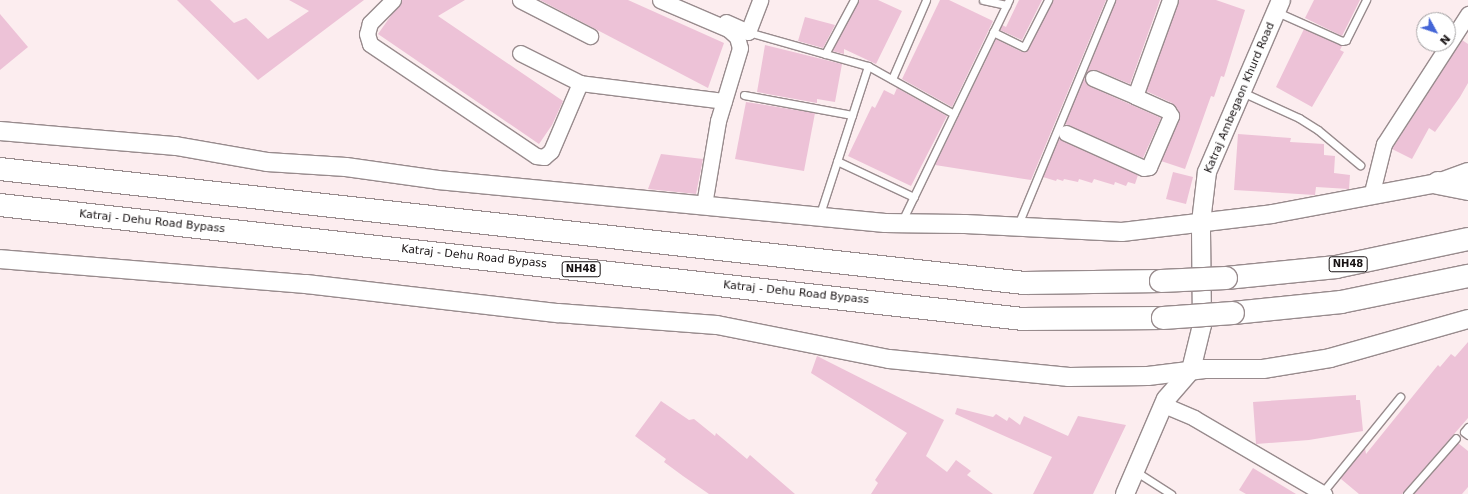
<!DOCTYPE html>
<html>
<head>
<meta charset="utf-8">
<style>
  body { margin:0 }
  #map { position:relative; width:1468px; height:494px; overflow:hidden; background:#fcedef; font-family:"DejaVu Sans",sans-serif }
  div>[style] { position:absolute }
  .building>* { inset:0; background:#edc2d7 }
  .roads { filter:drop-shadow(1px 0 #988b8d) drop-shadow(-1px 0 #988b8d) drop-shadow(0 1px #988b8d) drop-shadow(0 -1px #988b8d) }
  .service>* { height:7px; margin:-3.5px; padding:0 3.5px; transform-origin:3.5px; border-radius:3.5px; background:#fff }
  .minor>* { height:15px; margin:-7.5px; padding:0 7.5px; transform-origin:7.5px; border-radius:7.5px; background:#fff }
  .tertiary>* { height:18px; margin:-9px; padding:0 9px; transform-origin:9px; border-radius:9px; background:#fff }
  .trunk>* { height:22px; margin:-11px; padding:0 11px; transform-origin:11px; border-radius:11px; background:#fff }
  .bridges { filter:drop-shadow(1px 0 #988b8d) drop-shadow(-1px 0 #988b8d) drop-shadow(0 1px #988b8d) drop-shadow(0 -1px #988b8d) }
  .trunk-bridge>* { height:22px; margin:-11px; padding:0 11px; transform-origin:11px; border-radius:11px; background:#fff }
  span { translate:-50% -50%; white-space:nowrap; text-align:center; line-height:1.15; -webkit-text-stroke:3px #fff; paint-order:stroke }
  .shield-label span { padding:1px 3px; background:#fff; border:1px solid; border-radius:3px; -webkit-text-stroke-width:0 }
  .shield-label { font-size:10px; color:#171213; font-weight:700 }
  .street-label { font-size:11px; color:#171213 }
  .north { position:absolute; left:1416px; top:12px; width:40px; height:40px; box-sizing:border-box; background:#fff; border:1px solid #a2a0a1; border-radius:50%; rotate:130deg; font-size:11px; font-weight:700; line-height:16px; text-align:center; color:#171213 }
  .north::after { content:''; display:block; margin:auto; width:14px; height:18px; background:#4465d7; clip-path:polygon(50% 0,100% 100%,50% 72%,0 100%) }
</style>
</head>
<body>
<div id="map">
  <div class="building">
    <div style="clip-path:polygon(177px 0,210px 0,234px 23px,246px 18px,268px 39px,309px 11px,289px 0,364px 0,258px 80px)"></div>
    <div style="clip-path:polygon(402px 0,465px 0,438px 16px,563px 101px,552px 125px,539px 144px,378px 34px)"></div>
    <div style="clip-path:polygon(540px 0,628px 0,724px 43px,708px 88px)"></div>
    <div style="clip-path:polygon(859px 0,878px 0,902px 11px,876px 64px,844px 49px,844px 54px,832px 51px)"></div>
    <div style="clip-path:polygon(940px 0,949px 0,993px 21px,952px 107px,902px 79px)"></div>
    <div style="clip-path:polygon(1019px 0,1042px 0,1022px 40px,1000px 30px,1002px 25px,1006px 27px)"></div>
    <div style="clip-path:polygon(1053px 0,1106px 0,1031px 180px,935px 165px,996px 39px,1022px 52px,1027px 51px)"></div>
    <div style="clip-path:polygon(1116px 0,1160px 0,1130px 84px,1096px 70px,1087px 72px)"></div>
    <div style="clip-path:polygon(1179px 0,1216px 0,1245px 10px,1224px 77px,1221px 76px,1214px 97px,1211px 96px,1185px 169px,1161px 161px,1179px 120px,1179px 111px,1172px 103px,1146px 91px)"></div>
    <div style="clip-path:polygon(1314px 0,1360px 0,1342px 36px,1305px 18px)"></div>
    <div style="clip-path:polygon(0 14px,28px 47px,0 70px)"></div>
    <div style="clip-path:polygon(805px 17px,835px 25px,823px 48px,798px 41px)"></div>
    <div style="clip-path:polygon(1304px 29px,1342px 46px,1340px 50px,1344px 52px,1312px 107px,1276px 87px)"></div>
    <div style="clip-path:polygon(1462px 40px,1468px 44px,1468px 83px,1460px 97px,1435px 132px,1429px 128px,1412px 159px,1392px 149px)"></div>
    <div style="clip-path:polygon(765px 45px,842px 64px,835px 102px,817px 99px,817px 103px,757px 92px)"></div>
    <div style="clip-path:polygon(1084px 78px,1089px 86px,1161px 118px,1143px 158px,1065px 124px)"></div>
    <div style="clip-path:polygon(897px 88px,947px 116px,911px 186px,848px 156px,872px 106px,875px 108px,884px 90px,894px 95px)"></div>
    <div style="clip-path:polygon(746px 102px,815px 113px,804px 171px,735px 159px)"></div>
    <div style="clip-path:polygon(1238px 134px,1291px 138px,1290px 142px,1324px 144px,1324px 155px,1335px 156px,1334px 173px,1350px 175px,1349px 189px,1316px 187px,1315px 195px,1234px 190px)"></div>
    <div style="clip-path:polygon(1059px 139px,1138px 175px,1135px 184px,1128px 182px,1126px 186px,1115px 182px,1114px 185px,1094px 179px,1092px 183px,1079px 179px,1078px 182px,1064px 179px,1063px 181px,1057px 179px,1056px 181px,1043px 177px)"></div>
    <div style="clip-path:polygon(661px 154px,703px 159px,696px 194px,648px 189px)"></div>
    <div style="clip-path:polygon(1173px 172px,1193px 177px,1186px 204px,1166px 199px)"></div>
    <div style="clip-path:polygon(1468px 342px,1468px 418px,1402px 494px,1359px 494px,1341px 479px,1343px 475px,1365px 448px,1366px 454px,1438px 365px,1440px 367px,1451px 354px,1455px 357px)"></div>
    <div style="clip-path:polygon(817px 356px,944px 420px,926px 456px,947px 472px,956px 460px,971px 471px,967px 475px,993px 494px,871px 494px,878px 483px,875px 480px,907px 433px,811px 373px)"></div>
    <div style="clip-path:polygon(1356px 395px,1356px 400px,1360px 400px,1363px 431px,1309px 440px,1256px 444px,1253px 402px)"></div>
    <div style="clip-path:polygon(661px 401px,689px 420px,694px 419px,715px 436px,716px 433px,747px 459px,750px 455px,795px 494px,709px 494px,683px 476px,664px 462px,666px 459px,635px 436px)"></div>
    <div style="clip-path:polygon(957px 408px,993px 417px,996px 414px,1007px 421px,1009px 417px,1020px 425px,1024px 416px,1068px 436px,1078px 416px,1126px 425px,1093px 494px,1033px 494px,1052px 457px,955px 414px)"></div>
    <div style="clip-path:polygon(1458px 443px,1468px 451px,1468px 487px,1462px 494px,1414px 494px)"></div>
    <div style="clip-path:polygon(1253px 468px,1296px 494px,1246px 494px,1239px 490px)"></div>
  </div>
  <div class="roads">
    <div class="service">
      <div style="left:983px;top:0;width:24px;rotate:12deg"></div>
      <div style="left:1277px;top:12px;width:71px;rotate:24deg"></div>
      <div style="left:1342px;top:41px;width:4px;rotate:-14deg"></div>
      <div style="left:1346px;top:40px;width:45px;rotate:-63.4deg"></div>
      <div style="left:748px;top:32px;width:125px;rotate:15.8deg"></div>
      <div style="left:868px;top:66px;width:159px;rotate:108deg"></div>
      <div style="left:993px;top:32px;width:34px;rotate:26deg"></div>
      <div style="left:1024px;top:47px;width:53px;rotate:-62.9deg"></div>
      <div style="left:825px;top:54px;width:61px;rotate:-61.8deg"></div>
      <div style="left:868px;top:66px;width:98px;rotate:29.2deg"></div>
      <div style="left:892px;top:79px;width:86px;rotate:-66.7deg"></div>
      <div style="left:1242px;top:92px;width:63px;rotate:24.5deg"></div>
      <div style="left:1299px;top:118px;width:22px;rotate:32deg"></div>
      <div style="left:1318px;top:130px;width:55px;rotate:39.8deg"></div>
      <div style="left:744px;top:95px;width:110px;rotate:10.5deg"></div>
      <div style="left:837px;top:161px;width:85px;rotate:25.1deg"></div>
      <div style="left:902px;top:221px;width:246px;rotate:-64.2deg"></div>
      <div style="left:1017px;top:227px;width:246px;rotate:-67.5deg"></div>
      <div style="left:1468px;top:427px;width:6px;rotate:129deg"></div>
      <div style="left:1464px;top:432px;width:5px;rotate:37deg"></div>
      <div style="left:1135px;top:471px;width:43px;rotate:32.6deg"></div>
      <div style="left:1322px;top:493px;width:124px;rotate:-50.9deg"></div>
      <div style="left:1407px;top:494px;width:74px;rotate:-48.8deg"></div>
    </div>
    <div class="minor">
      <div style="left:393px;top:0;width:33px;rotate:135deg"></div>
      <div style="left:370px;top:23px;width:11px;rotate:105deg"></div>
      <div style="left:367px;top:34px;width:10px;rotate:73deg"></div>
      <div style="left:370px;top:44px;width:200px;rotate:34deg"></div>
      <div style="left:536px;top:156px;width:8px;rotate:7deg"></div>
      <div style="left:544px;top:157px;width:9px;rotate:-41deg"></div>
      <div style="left:551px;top:151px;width:74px;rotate:-66.9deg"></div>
      <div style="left:580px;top:83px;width:67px;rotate:-153.4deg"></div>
      <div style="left:520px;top:0;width:79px;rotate:27.2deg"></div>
      <div style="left:660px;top:0;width:74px;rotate:23.1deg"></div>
      <div style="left:728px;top:29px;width:12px;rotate:42deg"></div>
      <div style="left:737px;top:37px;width:11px;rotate:75deg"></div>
      <div style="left:740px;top:48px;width:76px;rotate:106.8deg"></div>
      <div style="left:718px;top:121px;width:85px;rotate:99.5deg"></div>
      <div style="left:726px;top:22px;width:24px;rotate:24deg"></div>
      <div style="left:748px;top:32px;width:34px;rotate:-69deg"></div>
      <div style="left:1093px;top:78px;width:46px;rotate:23.2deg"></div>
      <div style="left:1135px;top:96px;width:102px;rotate:-70deg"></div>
      <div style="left:580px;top:83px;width:145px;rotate:7.1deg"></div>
      <div style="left:1066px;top:133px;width:85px;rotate:24.2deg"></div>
      <div style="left:1144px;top:168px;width:5px;rotate:-11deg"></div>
      <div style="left:1149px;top:167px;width:56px;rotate:-66.7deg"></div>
      <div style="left:1171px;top:116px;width:6px;rotate:-121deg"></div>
      <div style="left:1168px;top:111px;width:36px;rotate:-156deg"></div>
      <div style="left:1371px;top:196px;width:54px;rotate:-76deg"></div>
      <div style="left:1384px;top:144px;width:155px;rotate:-57.1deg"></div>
      <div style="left:1164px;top:405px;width:33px;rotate:23deg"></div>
      <div style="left:1194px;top:418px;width:151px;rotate:30.3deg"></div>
    </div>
    <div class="tertiary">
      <div style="left:0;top:131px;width:177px;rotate:4.9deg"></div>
      <div style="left:176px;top:146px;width:92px;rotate:10deg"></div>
      <div style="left:267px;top:162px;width:79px;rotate:3.6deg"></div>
      <div style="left:346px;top:167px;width:93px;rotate:8deg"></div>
      <div style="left:438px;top:180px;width:449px;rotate:5.5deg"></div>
      <div style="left:885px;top:223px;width:80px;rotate:0.7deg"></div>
      <div style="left:965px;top:224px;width:157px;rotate:2.9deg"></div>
      <div style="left:1122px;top:232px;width:151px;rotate:-6.8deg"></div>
      <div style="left:1272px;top:214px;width:169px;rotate:-10.6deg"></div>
      <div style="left:1438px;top:183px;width:32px;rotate:-20deg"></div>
      <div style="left:0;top:259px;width:307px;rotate:4.7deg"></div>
      <div style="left:306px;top:284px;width:254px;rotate:6.6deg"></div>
      <div style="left:558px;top:313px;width:159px;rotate:4.3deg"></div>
      <div style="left:717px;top:325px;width:175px;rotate:11.2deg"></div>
      <div style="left:889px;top:359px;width:181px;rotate:5.7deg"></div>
      <div style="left:1069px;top:377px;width:79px;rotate:-0.7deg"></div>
      <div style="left:1148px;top:376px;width:57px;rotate:-7deg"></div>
      <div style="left:1205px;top:369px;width:58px"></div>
      <div style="left:1263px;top:369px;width:68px;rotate:-9.3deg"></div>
      <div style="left:1330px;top:358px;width:143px;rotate:-15.8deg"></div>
      <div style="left:1125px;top:494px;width:103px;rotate:-66.7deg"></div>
      <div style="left:1166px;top:399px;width:38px;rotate:-49deg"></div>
      <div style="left:1191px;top:370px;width:46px;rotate:-76.3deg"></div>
      <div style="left:1202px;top:325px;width:103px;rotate:-90.6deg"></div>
      <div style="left:1201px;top:222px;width:50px;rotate:-83.2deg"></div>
      <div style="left:1207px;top:172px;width:187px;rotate:-66.7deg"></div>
    </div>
    <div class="trunk">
      <div style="left:0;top:169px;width:1031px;rotate:6.35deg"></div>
      <div style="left:1025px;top:283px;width:136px;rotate:-0.8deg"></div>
      <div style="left:1438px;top:183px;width:31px;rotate:11deg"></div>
      <div style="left:0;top:205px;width:1029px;rotate:6.36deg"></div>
      <div style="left:1023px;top:319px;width:140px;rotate:-0.4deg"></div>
      <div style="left:1226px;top:278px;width:111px;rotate:-5.7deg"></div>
      <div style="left:1336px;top:267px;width:135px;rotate:-12deg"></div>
      <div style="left:1233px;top:313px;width:109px;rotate:-5.8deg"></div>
      <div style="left:1341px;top:302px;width:130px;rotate:-11.6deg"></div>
    </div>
  </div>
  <div class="bridges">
    <div class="trunk-bridge">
      <div style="left:1161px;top:281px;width:65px;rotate:-2.6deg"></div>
      <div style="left:1163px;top:318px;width:70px;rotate:-4.1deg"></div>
    </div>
  </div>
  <div class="shield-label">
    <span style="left:1348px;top:264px">NH48</span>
    <span style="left:581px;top:269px">NH48</span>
  </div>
  <div class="street-label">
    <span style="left:1240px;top:98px;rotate:-67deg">Katraj Ambegaon Khurd Road</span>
    <span style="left:152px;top:222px;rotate:6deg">Katraj - Dehu Road Bypass</span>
    <span style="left:474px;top:257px;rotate:6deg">Katraj - Dehu Road Bypass</span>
    <span style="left:796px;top:293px;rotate:6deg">Katraj - Dehu Road Bypass</span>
  </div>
  <div class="north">N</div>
</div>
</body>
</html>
